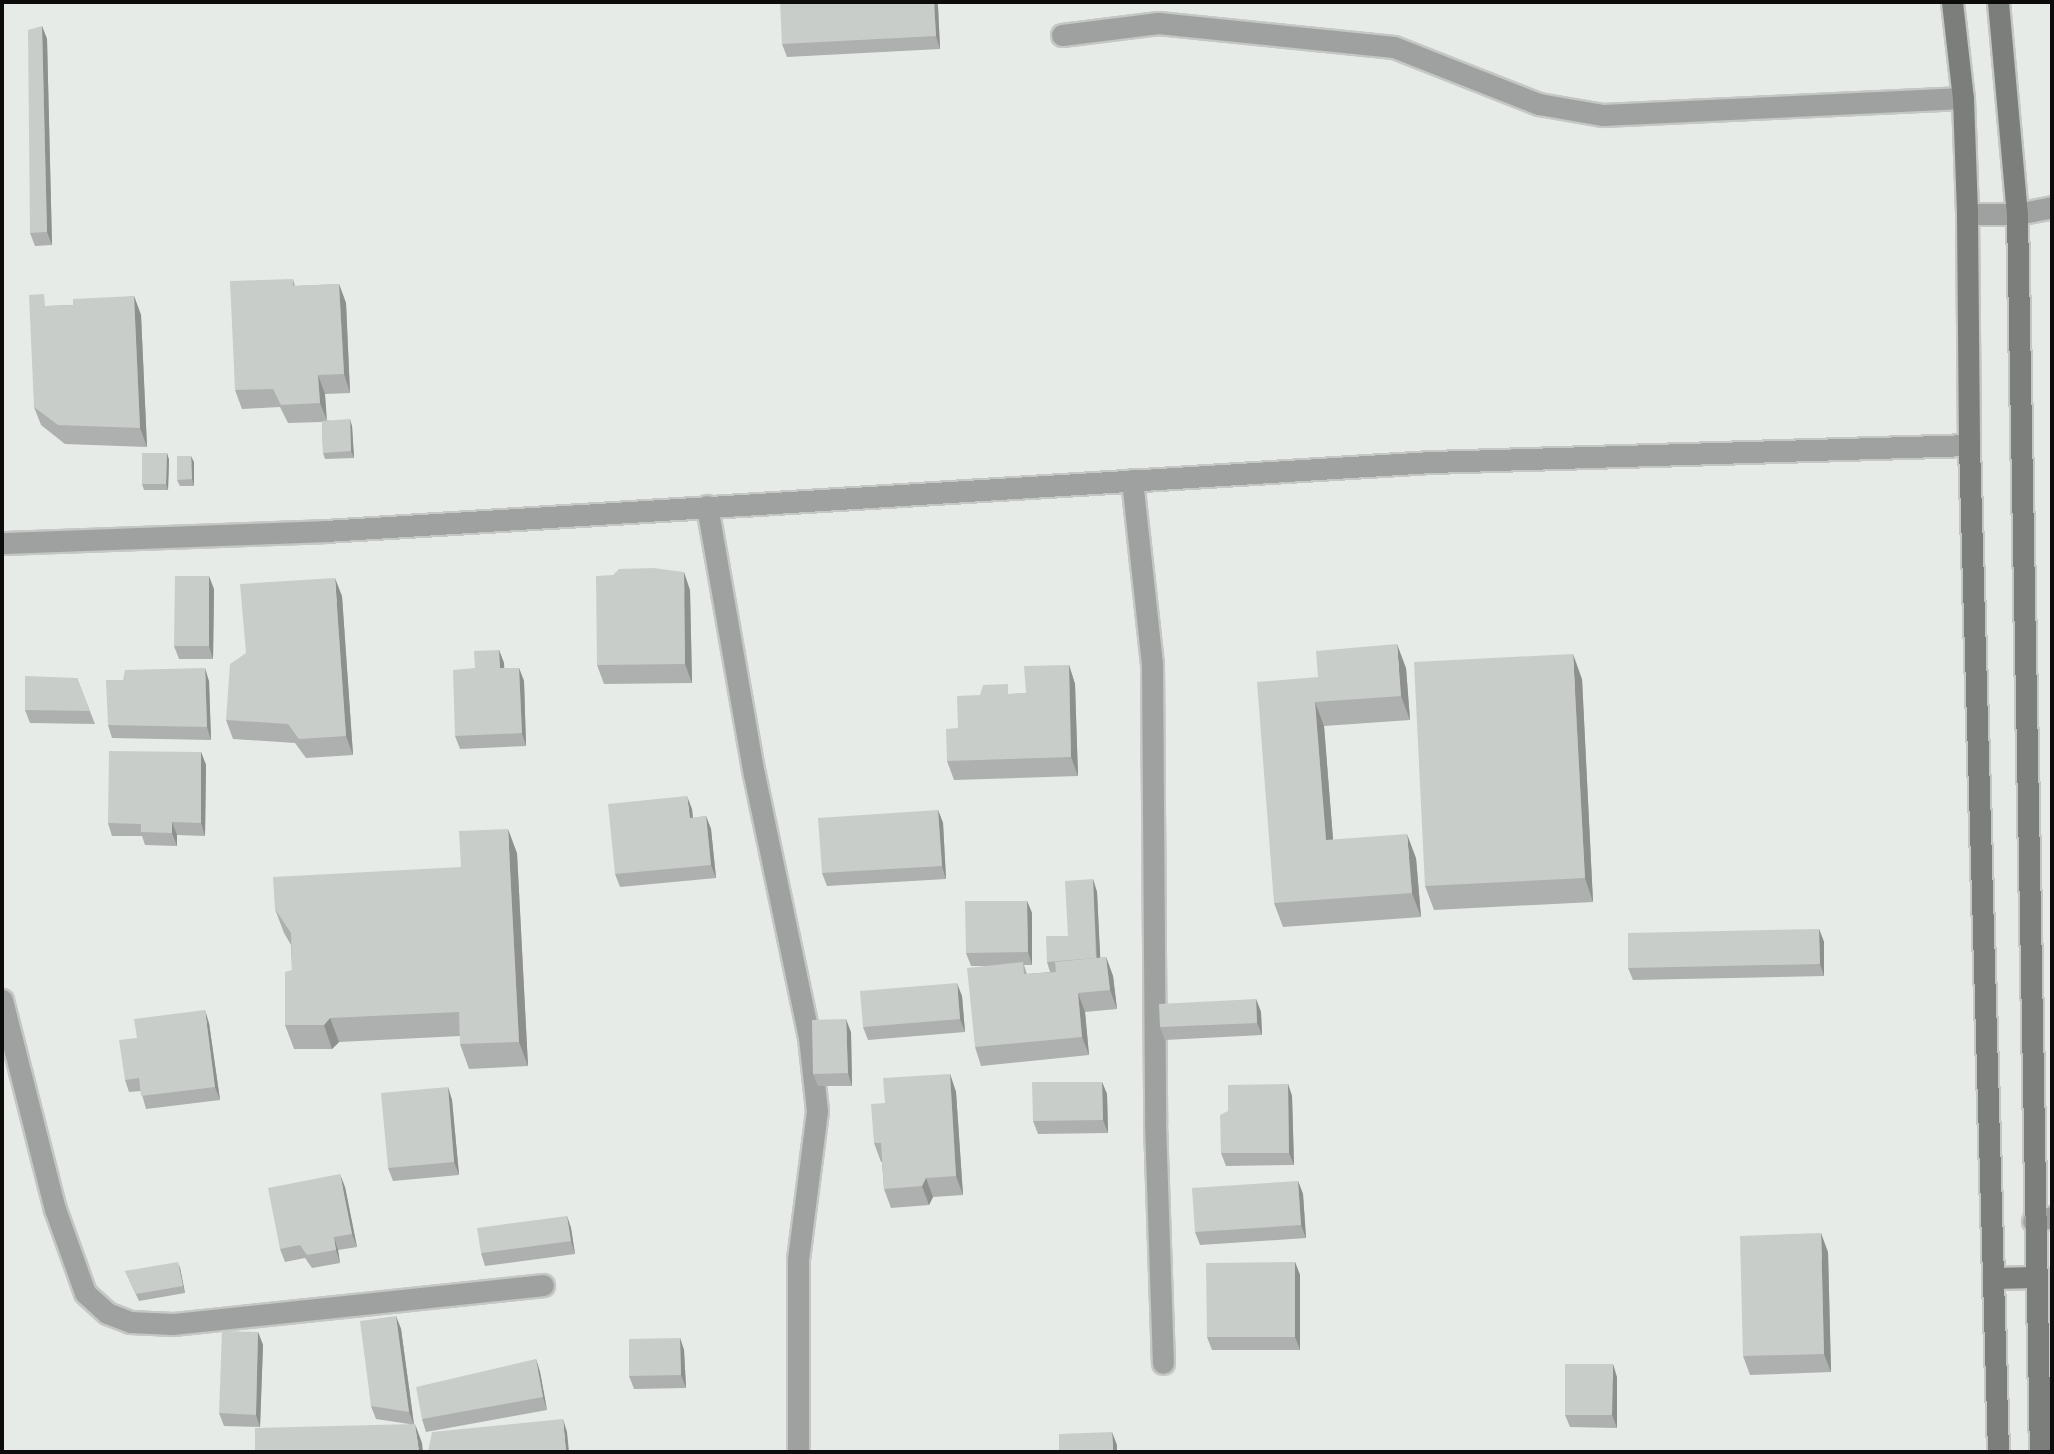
<!DOCTYPE html>
<html>
<head>
<meta charset="utf-8">
<style>
  body { margin:0 }
  #map { position:relative; width:2054px; height:1454px; overflow:hidden; background:#e7ebe7; font-family:"Asap Condensed",sans-serif }
  div>[style] { position:absolute }
  .roads { filter:drop-shadow(2px 0 #c4c7c4) drop-shadow(-2px 0 #c4c7c4) drop-shadow(0 2px #c4c7c4) drop-shadow(0 -2px #c4c7c4) }
  .minor>* { height:21px; margin:-10.5px; padding:0 10.5px; transform-origin:10.5px; border-radius:10.5px; background:#9fa1a0 }
  .secondary>* { height:21px; margin:-10.5px; padding:0 10.5px; transform-origin:10.5px; border-radius:10.5px; background:#7c7e7c }
  .wall>* { inset:0; background:#adb0ae }
  .shaded-wall>* { inset:0; background:#8d908d }
  .building>* { inset:0; background:#c9cdca }
  span { translate:-50% -50%; white-space:nowrap; text-align:center; line-height:1.15; -webkit-text-stroke:6px #e7ebe7; paint-order:stroke }
  .frame { position:absolute; inset:0; border:4px solid #0b0c0b; pointer-events:none }
</style>
</head>
<body>
<div id="map">
  <div class="roads">
    <div class="minor">
      <div style="left:1062px;top:35px;width:97px;rotate:-7.1deg"></div>
      <div style="left:1158px;top:23px;width:237px;rotate:5.8deg"></div>
      <div style="left:1394px;top:47px;width:156px;rotate:21.5deg"></div>
      <div style="left:1539px;top:104px;width:65px;rotate:9.8deg"></div>
      <div style="left:1603px;top:115px;width:360px;rotate:-2.7deg"></div>
      <div style="left:1967px;top:214px;width:50px"></div>
      <div style="left:2017px;top:214px;width:36px;rotate:-11deg"></div>
      <div style="left:1132px;top:480px;width:184px;rotate:83.8deg"></div>
      <div style="left:1152px;top:663px;width:460px;rotate:89.6deg"></div>
      <div style="left:1155px;top:1123px;width:240px;rotate:88.1deg"></div>
      <div style="left:707px;top:506px;width:272px;rotate:80.1deg"></div>
      <div style="left:754px;top:774px;width:269px;rotate:78.2deg"></div>
      <div style="left:809px;top:1037px;width:74px;rotate:83.8deg"></div>
      <div style="left:817px;top:1111px;width:150px;rotate:97.3deg"></div>
      <div style="left:798px;top:1260px;width:192px;rotate:90deg"></div>
      <div style="left:2px;top:543px;width:323px;rotate:-2.1deg"></div>
      <div style="left:325px;top:531px;width:1109px;rotate:-3.57deg"></div>
      <div style="left:1432px;top:462px;width:537px;rotate:-1.81deg"></div>
      <div style="left:2px;top:1000px;width:216px;rotate:75.8deg"></div>
      <div style="left:55px;top:1209px;width:89px;rotate:70.3deg"></div>
      <div style="left:85px;top:1293px;width:30px;rotate:42deg"></div>
      <div style="left:107px;top:1313px;width:25px;rotate:21deg"></div>
      <div style="left:130px;top:1322px;width:43px;rotate:2.7deg"></div>
      <div style="left:173px;top:1324px;width:372px;rotate:-6deg"></div>
      <div style="left:2033px;top:1221px;width:19px;rotate:-12deg"></div>
    </div>
    <div class="secondary">
      <div style="left:1952px;top:2px;width:97px;rotate:83.5deg"></div>
      <div style="left:1963px;top:98px;width:116px;rotate:88deg"></div>
      <div style="left:1967px;top:214px;width:231px;rotate:89.5deg"></div>
      <div style="left:1969px;top:445px;width:1007px;rotate:88.35deg"></div>
      <div style="left:1998px;top:2px;width:213px;rotate:84.9deg"></div>
      <div style="left:2017px;top:214px;width:1238px;rotate:88.94deg"></div>
      <div style="left:1993px;top:1278px;width:42px;rotate:-1.4deg"></div>
    </div>
  </div>
  <div class="wall">
    <div style="clip-path:polygon(938px 6px,940px 49px,787px 57px,782px 44px)"></div>
    <div style="clip-path:polygon(42px 26px,47px 39px,52px 245px,35px 246px,30px 233px)"></div>
    <div style="clip-path:polygon(293px 279px,295px 286px,339px 284px,346px 303px,350px 393px,325px 394px,326px 420px,352px 426px,354px 458px,325px 459px,323px 453px,322px 422px,288px 423px,280px 407px,242px 409px,235px 390px)"></div>
    <div style="clip-path:polygon(134px 296px,141px 315px,147px 447px,65px 444px,41px 425px,34px 407px,48px 306px,73px 305px)"></div>
    <div style="clip-path:polygon(167px 453px,169px 460px,168px 490px,144px 490px,142px 484px)"></div>
    <div style="clip-path:polygon(194px 462px,194px 486px,180px 486px,177px 480px)"></div>
    <div style="clip-path:polygon(214px 589px,213px 659px,179px 659px,174px 646px)"></div>
    <div style="clip-path:polygon(690px 590px,692px 683px,604px 684px,597px 665px)"></div>
    <div style="clip-path:polygon(342px 596px,353px 755px,306px 758px,295px 743px,233px 739px,226px 720px)"></div>
    <div style="clip-path:polygon(499px 650px,504px 663px,504px 668px,519px 668px,524px 681px,526px 746px,460px 749px,455px 736px,475px 668px)"></div>
    <div style="clip-path:polygon(1069px 665px,1075px 684px,1078px 776px,954px 780px,947px 761px,958px 728px,1012px 694px,1026px 693px)"></div>
    <div style="clip-path:polygon(1406px 668px,1410px 720px,1324px 726px,1333px 840px,1416px 858px,1421px 917px,1283px 927px,1274px 903px,1318px 677px)"></div>
    <div style="clip-path:polygon(77px 678px,95px 724px,30px 723px,25px 710px)"></div>
    <div style="clip-path:polygon(1582px 679px,1593px 902px,1434px 910px,1425px 886px)"></div>
    <div style="clip-path:polygon(209px 681px,211px 740px,112px 738px,108px 725px)"></div>
    <div style="clip-path:polygon(201px 752px,206px 765px,205px 836px,177px 835px,177px 846px,145px 845px,142px 836px,112px 836px,108px 823px)"></div>
    <div style="clip-path:polygon(692px 809px,693px 818px,706px 816px,711px 829px,716px 878px,620px 887px,615px 874px)"></div>
    <div style="clip-path:polygon(938px 810px,943px 823px,946px 879px,827px 886px,822px 873px)"></div>
    <div style="clip-path:polygon(517px 853px,528px 1066px,469px 1069px,460px 1044px,460px 1036px,339px 1042px,332px 1049px,294px 1049px,285px 1025px,292px 970px,291px 945px,284px 933px,275px 909px,461px 867px)"></div>
    <div style="clip-path:polygon(1093px 879px,1097px 892px,1100px 958px,1106px 957px,1113px 976px,1117px 1009px,1085px 1012px,1089px 1055px,981px 1066px,975px 1047px,985px 966px,971px 966px,966px 953px,1027px 901px,1032px 913px,1032px 965px,1024px 965px,1027px 974px,1050px 972px,1047px 962px,1068px 936px)"></div>
    <div style="clip-path:polygon(1819px 929px,1824px 942px,1824px 976px,1633px 980px,1628px 968px)"></div>
    <div style="clip-path:polygon(962px 996px,965px 1032px,868px 1040px,863px 1027px)"></div>
    <div style="clip-path:polygon(1256px 999px,1261px 1012px,1262px 1035px,1165px 1040px,1160px 1027px)"></div>
    <div style="clip-path:polygon(209px 1023px,220px 1100px,146px 1109px,141px 1091px,129px 1092px,125px 1080px,137px 1038px)"></div>
    <div style="clip-path:polygon(851px 1032px,852px 1086px,818px 1086px,813px 1074px)"></div>
    <div style="clip-path:polygon(950px 1074px,956px 1092px,963px 1195px,933px 1197px,929px 1205px,891px 1208px,884px 1189px,882px 1162px,881px 1162px,874px 1143px,885px 1103px)"></div>
    <div style="clip-path:polygon(1102px 1082px,1107px 1094px,1108px 1133px,1038px 1134px,1033px 1121px)"></div>
    <div style="clip-path:polygon(1288px 1084px,1292px 1096px,1294px 1165px,1226px 1166px,1221px 1153px)"></div>
    <div style="clip-path:polygon(448px 1087px,452px 1100px,459px 1175px,393px 1181px,388px 1168px)"></div>
    <div style="clip-path:polygon(1298px 1181px,1303px 1194px,1306px 1238px,1200px 1245px,1195px 1232px)"></div>
    <div style="clip-path:polygon(345px 1187px,357px 1247px,338px 1250px,340px 1263px,312px 1268px,305px 1258px,285px 1262px,280px 1249px)"></div>
    <div style="clip-path:polygon(567px 1216px,571px 1228px,575px 1254px,485px 1266px,481px 1253px)"></div>
    <div style="clip-path:polygon(1828px 1252px,1831px 1372px,1750px 1375px,1743px 1356px)"></div>
    <div style="clip-path:polygon(1295px 1262px,1300px 1275px,1300px 1350px,1212px 1350px,1207px 1337px)"></div>
    <div style="clip-path:polygon(180px 1268px,185px 1293px,139px 1301px,125px 1271px)"></div>
    <div style="clip-path:polygon(396px 1316px,401px 1329px,414px 1424px,422px 1443px,409px 1424px,376px 1419px,371px 1406px)"></div>
    <div style="clip-path:polygon(258px 1332px,263px 1345px,260px 1427px,224px 1426px,219px 1413px)"></div>
    <div style="clip-path:polygon(680px 1338px,684px 1350px,686px 1388px,634px 1389px,629px 1376px)"></div>
    <div style="clip-path:polygon(536px 1359px,540px 1372px,547px 1410px,426px 1432px,422px 1419px)"></div>
    <div style="clip-path:polygon(1617px 1377px,1617px 1428px,1570px 1427px,1565px 1415px)"></div>
  </div>
  <div class="shaded-wall">
    <div style="clip-path:polygon(934px 2px,937px 2px,938px 6px,940px 49px,936px 36px)"></div>
    <div style="clip-path:polygon(42px 26px,47px 39px,52px 245px,47px 232px)"></div>
    <div style="clip-path:polygon(339px 284px,346px 303px,350px 393px,344px 374px)"></div>
    <div style="clip-path:polygon(134px 296px,141px 315px,147px 447px,140px 428px)"></div>
    <div style="clip-path:polygon(318px 375px,325px 394px,327px 421px,320px 403px)"></div>
    <div style="clip-path:polygon(350px 419px,352px 426px,354px 458px,351px 451px)"></div>
    <div style="clip-path:polygon(167px 453px,169px 460px,168px 490px,166px 484px)"></div>
    <div style="clip-path:polygon(191px 456px,194px 462px,194px 486px,192px 479px)"></div>
    <div style="clip-path:polygon(684px 572px,690px 590px,692px 683px,685px 664px)"></div>
    <div style="clip-path:polygon(209px 576px,214px 589px,213px 659px,209px 646px)"></div>
    <div style="clip-path:polygon(335px 578px,342px 596px,353px 755px,346px 736px)"></div>
    <div style="clip-path:polygon(1397px 644px,1406px 668px,1410px 720px,1401px 696px)"></div>
    <div style="clip-path:polygon(499px 650px,504px 663px,505px 681px,500px 668px)"></div>
    <div style="clip-path:polygon(1573px 654px,1582px 679px,1593px 902px,1585px 878px)"></div>
    <div style="clip-path:polygon(1069px 665px,1075px 684px,1078px 776px,1071px 757px)"></div>
    <div style="clip-path:polygon(205px 668px,209px 681px,211px 740px,207px 727px)"></div>
    <div style="clip-path:polygon(519px 668px,524px 681px,526px 746px,522px 733px)"></div>
    <div style="clip-path:polygon(1315px 702px,1324px 726px,1335px 864px,1326px 840px)"></div>
    <div style="clip-path:polygon(201px 752px,206px 765px,205px 836px,201px 823px)"></div>
    <div style="clip-path:polygon(687px 796px,692px 809px,694px 831px,690px 818px)"></div>
    <div style="clip-path:polygon(938px 810px,943px 823px,946px 879px,942px 866px)"></div>
    <div style="clip-path:polygon(706px 816px,711px 829px,716px 878px,711px 865px)"></div>
    <div style="clip-path:polygon(172px 822px,177px 835px,177px 846px,172px 833px)"></div>
    <div style="clip-path:polygon(508px 829px,517px 853px,528px 1066px,519px 1042px)"></div>
    <div style="clip-path:polygon(1407px 834px,1416px 858px,1421px 917px,1412px 893px)"></div>
    <div style="clip-path:polygon(1093px 879px,1097px 892px,1101px 973px,1097px 960px)"></div>
    <div style="clip-path:polygon(1027px 901px,1032px 913px,1032px 965px,1028px 952px)"></div>
    <div style="clip-path:polygon(1819px 929px,1824px 942px,1824px 976px,1820px 964px)"></div>
    <div style="clip-path:polygon(1106px 957px,1113px 976px,1117px 1009px,1110px 990px)"></div>
    <div style="clip-path:polygon(957px 983px,962px 996px,965px 1032px,960px 1019px)"></div>
    <div style="clip-path:polygon(1078px 993px,1085px 1012px,1089px 1055px,1082px 1037px)"></div>
    <div style="clip-path:polygon(1256px 999px,1261px 1012px,1262px 1035px,1257px 1023px)"></div>
    <div style="clip-path:polygon(205px 1010px,209px 1023px,220px 1100px,215px 1087px)"></div>
    <div style="clip-path:polygon(330px 1018px,339px 1042px,332px 1049px,324px 1025px)"></div>
    <div style="clip-path:polygon(846px 1019px,851px 1032px,852px 1086px,848px 1073px)"></div>
    <div style="clip-path:polygon(950px 1074px,956px 1092px,963px 1195px,956px 1176px)"></div>
    <div style="clip-path:polygon(1102px 1082px,1107px 1094px,1108px 1133px,1103px 1120px)"></div>
    <div style="clip-path:polygon(1288px 1084px,1292px 1096px,1294px 1165px,1289px 1153px)"></div>
    <div style="clip-path:polygon(448px 1087px,452px 1100px,459px 1175px,454px 1162px)"></div>
    <div style="clip-path:polygon(340px 1174px,345px 1187px,357px 1247px,352px 1234px)"></div>
    <div style="clip-path:polygon(926px 1178px,933px 1197px,929px 1205px,922px 1186px)"></div>
    <div style="clip-path:polygon(1298px 1181px,1303px 1194px,1306px 1238px,1301px 1225px)"></div>
    <div style="clip-path:polygon(567px 1216px,571px 1228px,575px 1254px,571px 1241px)"></div>
    <div style="clip-path:polygon(1821px 1233px,1828px 1252px,1831px 1372px,1824px 1354px)"></div>
    <div style="clip-path:polygon(334px 1237px,338px 1250px,340px 1263px,336px 1250px)"></div>
    <div style="clip-path:polygon(178px 1262px,180px 1268px,185px 1293px,183px 1286px)"></div>
    <div style="clip-path:polygon(1295px 1262px,1300px 1275px,1300px 1350px,1295px 1337px)"></div>
    <div style="clip-path:polygon(396px 1316px,401px 1329px,414px 1425px,409px 1412px)"></div>
    <div style="clip-path:polygon(258px 1332px,263px 1345px,260px 1427px,256px 1415px)"></div>
    <div style="clip-path:polygon(680px 1338px,684px 1350px,686px 1388px,681px 1375px)"></div>
    <div style="clip-path:polygon(536px 1359px,540px 1372px,547px 1410px,543px 1397px)"></div>
    <div style="clip-path:polygon(1613px 1364px,1617px 1377px,1617px 1428px,1612px 1415px)"></div>
    <div style="clip-path:polygon(563px 1419px,567px 1432px,569px 1452px,566px 1452px)"></div>
    <div style="clip-path:polygon(415px 1424px,422px 1443px,423px 1452px,419px 1452px)"></div>
    <div style="clip-path:polygon(1112px 1432px,1117px 1445px,1117px 1452px,1113px 1452px)"></div>
  </div>
  <div class="building">
    <div style="clip-path:polygon(780px 2px,934px 2px,936px 36px,782px 44px)"></div>
    <div style="clip-path:polygon(42px 26px,47px 232px,30px 233px,28px 30px)"></div>
    <div style="clip-path:polygon(293px 279px,293px 286px,339px 284px,344px 374px,318px 375px,320px 403px,281px 405px,273px 389px,235px 390px,230px 281px)"></div>
    <div style="clip-path:polygon(44px 294px,45px 306px,73px 305px,73px 299px,134px 296px,140px 428px,58px 425px,34px 407px,29px 295px)"></div>
    <div style="clip-path:polygon(350px 419px,351px 451px,323px 453px,322px 421px)"></div>
    <div style="clip-path:polygon(142px 453px,167px 453px,166px 484px,142px 484px)"></div>
    <div style="clip-path:polygon(177px 456px,191px 456px,192px 479px,177px 480px)"></div>
    <div style="clip-path:polygon(653px 568px,684px 572px,685px 664px,597px 665px,596px 576px,613px 575px,619px 569px)"></div>
    <div style="clip-path:polygon(175px 576px,209px 576px,209px 646px,174px 646px)"></div>
    <div style="clip-path:polygon(335px 578px,346px 736px,299px 739px,288px 724px,226px 720px,230px 664px,246px 653px,240px 584px)"></div>
    <div style="clip-path:polygon(1397px 644px,1401px 696px,1315px 702px,1326px 840px,1407px 834px,1412px 893px,1274px 903px,1257px 682px,1318px 677px,1316px 651px)"></div>
    <div style="clip-path:polygon(499px 650px,500px 668px,519px 668px,522px 733px,455px 736px,453px 670px,475px 668px,474px 651px)"></div>
    <div style="clip-path:polygon(1573px 654px,1585px 878px,1425px 886px,1414px 662px)"></div>
    <div style="clip-path:polygon(1069px 665px,1071px 757px,947px 761px,946px 729px,958px 728px,957px 696px,980px 695px,983px 685px,1008px 684px,1008px 694px,1026px 693px,1024px 666px)"></div>
    <div style="clip-path:polygon(205px 668px,207px 727px,108px 725px,106px 680px,123px 680px,125px 670px)"></div>
    <div style="clip-path:polygon(25px 676px,77px 678px,90px 711px,25px 710px)"></div>
    <div style="clip-path:polygon(109px 751px,201px 752px,201px 823px,172px 822px,172px 833px,141px 832px,141px 824px,108px 823px)"></div>
    <div style="clip-path:polygon(687px 796px,690px 818px,706px 816px,711px 865px,615px 874px,608px 804px)"></div>
    <div style="clip-path:polygon(938px 810px,942px 866px,822px 873px,818px 818px)"></div>
    <div style="clip-path:polygon(508px 829px,519px 1042px,460px 1044px,459px 1012px,330px 1018px,324px 1025px,285px 1025px,285px 972px,292px 970px,291px 933px,275px 909px,273px 877px,461px 867px,459px 831px)"></div>
    <div style="clip-path:polygon(1093px 879px,1096px 958px,1047px 962px,1046px 936px,1068px 936px,1065px 881px)"></div>
    <div style="clip-path:polygon(965px 901px,1027px 901px,1028px 952px,966px 953px)"></div>
    <div style="clip-path:polygon(1819px 929px,1820px 964px,1628px 968px,1628px 933px)"></div>
    <div style="clip-path:polygon(1106px 957px,1110px 990px,1078px 993px,1082px 1037px,975px 1047px,967px 968px,1023px 962px,1024px 974px,1056px 972px,1055px 962px)"></div>
    <div style="clip-path:polygon(957px 983px,960px 1019px,863px 1027px,860px 991px)"></div>
    <div style="clip-path:polygon(1256px 999px,1257px 1023px,1160px 1027px,1159px 1004px)"></div>
    <div style="clip-path:polygon(205px 1010px,215px 1087px,141px 1096px,139px 1078px,125px 1080px,119px 1040px,137px 1038px,134px 1019px)"></div>
    <div style="clip-path:polygon(846px 1019px,848px 1073px,813px 1074px,812px 1020px)"></div>
    <div style="clip-path:polygon(950px 1074px,956px 1176px,926px 1178px,922px 1186px,884px 1189px,881px 1143px,874px 1143px,871px 1104px,885px 1103px,883px 1078px)"></div>
    <div style="clip-path:polygon(1032px 1082px,1102px 1082px,1103px 1120px,1033px 1121px)"></div>
    <div style="clip-path:polygon(1288px 1084px,1289px 1153px,1221px 1153px,1220px 1115px,1228px 1111px,1228px 1085px)"></div>
    <div style="clip-path:polygon(448px 1087px,454px 1162px,388px 1168px,381px 1093px)"></div>
    <div style="clip-path:polygon(340px 1174px,352px 1234px,334px 1237px,336px 1250px,307px 1255px,300px 1245px,280px 1249px,268px 1188px)"></div>
    <div style="clip-path:polygon(1298px 1181px,1301px 1225px,1195px 1232px,1192px 1188px)"></div>
    <div style="clip-path:polygon(567px 1216px,571px 1241px,481px 1253px,477px 1228px)"></div>
    <div style="clip-path:polygon(1821px 1233px,1824px 1354px,1743px 1356px,1740px 1236px)"></div>
    <div style="clip-path:polygon(178px 1262px,183px 1286px,136px 1294px,125px 1271px)"></div>
    <div style="clip-path:polygon(1295px 1262px,1295px 1337px,1207px 1337px,1206px 1263px)"></div>
    <div style="clip-path:polygon(396px 1316px,409px 1412px,371px 1406px,360px 1321px)"></div>
    <div style="clip-path:polygon(222px 1331px,258px 1332px,256px 1415px,219px 1413px)"></div>
    <div style="clip-path:polygon(680px 1338px,681px 1375px,629px 1376px,629px 1339px)"></div>
    <div style="clip-path:polygon(536px 1359px,543px 1397px,422px 1419px,416px 1387px)"></div>
    <div style="clip-path:polygon(1565px 1364px,1613px 1364px,1612px 1415px,1565px 1415px)"></div>
    <div style="clip-path:polygon(563px 1419px,566px 1452px,428px 1452px,432px 1432px)"></div>
    <div style="clip-path:polygon(415px 1424px,419px 1452px,255px 1452px,255px 1428px)"></div>
    <div style="clip-path:polygon(1112px 1432px,1113px 1452px,1059px 1452px,1059px 1434px)"></div>
  </div>
  <div class="frame"></div>
</div>
</body>
</html>
